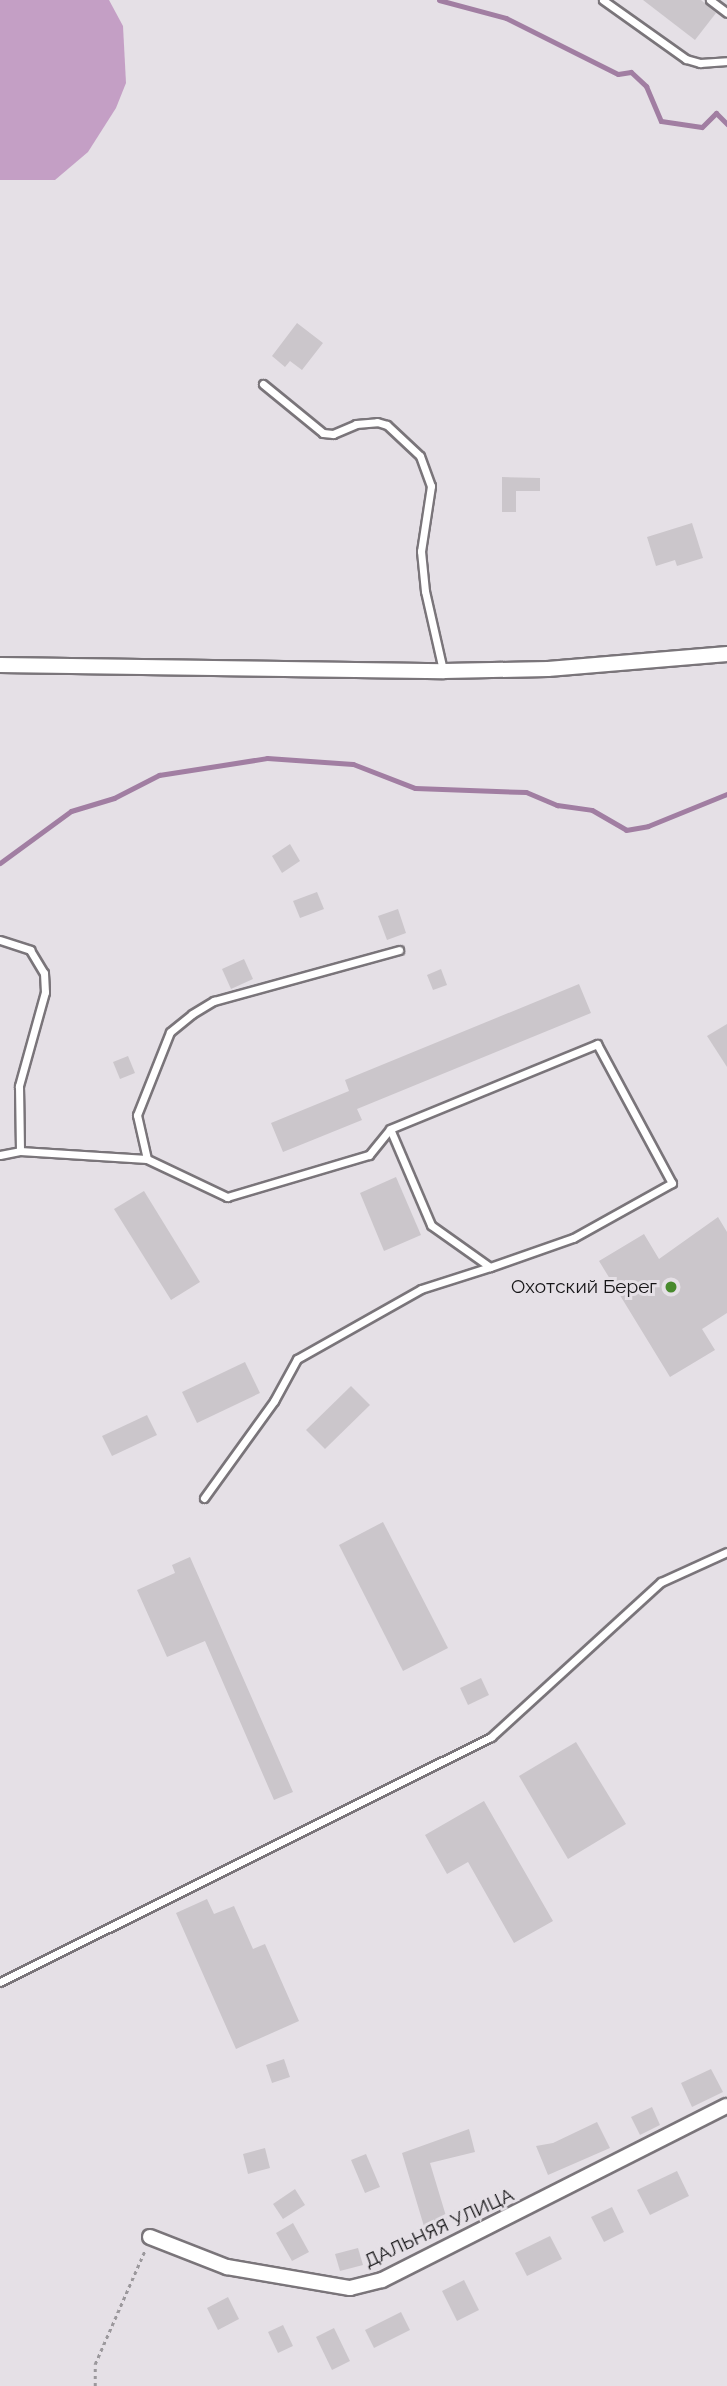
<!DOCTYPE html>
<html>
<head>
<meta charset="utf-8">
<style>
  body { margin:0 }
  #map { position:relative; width:727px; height:2386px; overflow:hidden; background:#e5e0e6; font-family:Raleway,sans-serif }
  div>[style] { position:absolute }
  .forest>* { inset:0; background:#c49fc5 }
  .stream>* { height:5px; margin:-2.5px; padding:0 2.5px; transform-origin:2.5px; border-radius:2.5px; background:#a17ea2 }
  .building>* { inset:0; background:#cbc6cb }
  .path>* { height:2.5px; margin-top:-1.25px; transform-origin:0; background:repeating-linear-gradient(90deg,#9b989c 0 3.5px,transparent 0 7px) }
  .roads { filter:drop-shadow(2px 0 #7a757a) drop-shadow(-2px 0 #7a757a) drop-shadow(0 2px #7a757a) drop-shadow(0 -2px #7a757a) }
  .lane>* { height:7px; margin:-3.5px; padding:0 3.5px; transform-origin:3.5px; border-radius:3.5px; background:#fff }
  .street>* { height:14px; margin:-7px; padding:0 7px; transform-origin:7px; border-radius:7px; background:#fff }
  .dots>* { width:19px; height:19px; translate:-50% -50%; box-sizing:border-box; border:4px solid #e5e0e6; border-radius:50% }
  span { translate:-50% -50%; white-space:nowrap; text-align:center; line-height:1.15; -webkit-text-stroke:6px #e5e0e6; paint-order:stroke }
  .poi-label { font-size:19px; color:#161517 }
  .right { translate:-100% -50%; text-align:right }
  .street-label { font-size:19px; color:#161517 }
</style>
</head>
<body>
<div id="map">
  <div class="forest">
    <div style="clip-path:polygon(0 0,109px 0,123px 26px,126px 83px,116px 108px,88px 152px,55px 180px,0 180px)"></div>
  </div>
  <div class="stream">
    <div style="left:439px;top:0;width:69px;rotate:15deg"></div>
    <div style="left:506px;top:18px;width:125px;rotate:26.6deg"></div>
    <div style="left:618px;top:74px;width:13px;rotate:-9deg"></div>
    <div style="left:631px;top:72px;width:21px;rotate:43deg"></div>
    <div style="left:646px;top:86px;width:38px;rotate:67deg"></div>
    <div style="left:661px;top:121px;width:41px;rotate:8.3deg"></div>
    <div style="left:702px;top:127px;width:20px;rotate:-45deg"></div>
    <div style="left:716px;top:113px;width:16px;rotate:45deg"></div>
    <div style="left:0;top:863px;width:88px;rotate:-36.2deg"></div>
    <div style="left:71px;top:811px;width:45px;rotate:-16.8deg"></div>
    <div style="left:114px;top:798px;width:51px;rotate:-27.1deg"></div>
    <div style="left:159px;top:775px;width:109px;rotate:-8.9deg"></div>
    <div style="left:267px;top:758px;width:86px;rotate:4deg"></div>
    <div style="left:353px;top:764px;width:66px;rotate:21.2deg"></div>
    <div style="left:415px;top:788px;width:111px;rotate:2.1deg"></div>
    <div style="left:526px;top:792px;width:34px;rotate:23deg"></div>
    <div style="left:557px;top:805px;width:35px;rotate:8deg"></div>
    <div style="left:592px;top:810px;width:39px;rotate:30deg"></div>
    <div style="left:626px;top:830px;width:22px;rotate:-10deg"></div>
    <div style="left:648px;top:826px;width:85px;rotate:-22.1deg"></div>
  </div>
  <div class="building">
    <div style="clip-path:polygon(643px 0,701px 0,716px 13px,695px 40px)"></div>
    <div style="clip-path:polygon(297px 323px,323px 343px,302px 370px,290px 361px,285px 367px,272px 356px)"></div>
    <div style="clip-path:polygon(502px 477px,540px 478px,540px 491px,516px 491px,516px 512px,502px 512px)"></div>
    <div style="clip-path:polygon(692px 523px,703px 558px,677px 566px,675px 560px,656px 566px,647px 537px)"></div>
    <div style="clip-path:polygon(290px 844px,300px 861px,282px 873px,272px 856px)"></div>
    <div style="clip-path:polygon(317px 892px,324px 909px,300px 918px,293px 901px)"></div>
    <div style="clip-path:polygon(398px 909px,406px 933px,387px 940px,378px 916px)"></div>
    <div style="clip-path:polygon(244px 959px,253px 979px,231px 989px,222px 969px)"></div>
    <div style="clip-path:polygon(441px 969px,447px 985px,433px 990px,427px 975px)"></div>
    <div style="clip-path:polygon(579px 984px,591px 1013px,357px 1109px,362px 1120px,283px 1152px,271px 1123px,349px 1091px,345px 1080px)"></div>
    <div style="clip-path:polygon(727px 1024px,727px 1067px,707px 1036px)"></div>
    <div style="clip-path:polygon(128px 1056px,135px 1073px,120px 1079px,113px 1062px)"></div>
    <div style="clip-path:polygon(396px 1177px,421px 1235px,384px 1251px,360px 1193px)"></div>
    <div style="clip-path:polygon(144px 1191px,200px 1282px,171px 1300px,114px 1209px)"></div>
    <div style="clip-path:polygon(718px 1217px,727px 1232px,727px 1313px,702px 1329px,715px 1350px,670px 1377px,599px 1261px,644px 1234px,659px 1259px)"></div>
    <div style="clip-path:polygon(245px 1362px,260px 1393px,197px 1423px,182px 1392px)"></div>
    <div style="clip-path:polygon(351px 1386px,370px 1405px,325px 1449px,306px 1430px)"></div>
    <div style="clip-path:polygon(147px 1415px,157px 1435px,112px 1456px,102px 1436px)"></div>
    <div style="clip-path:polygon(383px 1522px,448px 1648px,403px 1671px,339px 1545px)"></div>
    <div style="clip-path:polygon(190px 1557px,293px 1792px,274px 1800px,205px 1641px,167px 1657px,137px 1590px,175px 1573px,172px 1565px)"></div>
    <div style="clip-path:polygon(481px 1678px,489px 1695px,468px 1705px,460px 1688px)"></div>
    <div style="clip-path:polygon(576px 1742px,626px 1824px,568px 1859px,519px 1776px)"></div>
    <div style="clip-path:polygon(484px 1801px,553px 1921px,514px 1943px,468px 1862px,447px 1874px,425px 1835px)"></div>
    <div style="clip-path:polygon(207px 1899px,214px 1914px,234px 1906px,253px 1949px,265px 1944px,299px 2021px,236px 2049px,176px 1913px)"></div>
    <div style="clip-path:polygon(284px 2059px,290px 2077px,272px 2083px,266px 2065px)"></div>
    <div style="clip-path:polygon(711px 2069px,723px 2092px,692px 2107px,681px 2083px)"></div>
    <div style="clip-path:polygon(652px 2107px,660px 2125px,640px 2135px,631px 2117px)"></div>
    <div style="clip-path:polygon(597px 2122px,610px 2148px,548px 2175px,536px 2146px,553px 2143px)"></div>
    <div style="clip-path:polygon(469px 2129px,475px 2152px,430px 2163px,449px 2226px,426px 2233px,402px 2153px)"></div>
    <div style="clip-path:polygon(265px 2148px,270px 2168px,248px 2174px,243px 2154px)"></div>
    <div style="clip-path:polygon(366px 2154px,380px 2187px,365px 2193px,351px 2160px)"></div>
    <div style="clip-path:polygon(677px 2171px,689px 2196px,650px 2215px,637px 2190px)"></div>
    <div style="clip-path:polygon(295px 2189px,305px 2205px,283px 2219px,273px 2204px)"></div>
    <div style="clip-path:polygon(612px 2207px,624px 2232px,604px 2242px,591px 2217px)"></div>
    <div style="clip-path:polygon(293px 2223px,309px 2252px,292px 2261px,276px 2233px)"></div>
    <div style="clip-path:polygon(550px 2236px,562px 2259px,527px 2276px,515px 2253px)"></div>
    <div style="clip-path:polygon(358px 2248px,363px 2265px,340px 2271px,335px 2254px)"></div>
    <div style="clip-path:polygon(464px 2280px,479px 2310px,457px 2321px,442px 2291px)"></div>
    <div style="clip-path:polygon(228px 2297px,239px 2319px,218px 2330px,207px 2308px)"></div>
    <div style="clip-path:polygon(401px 2312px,410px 2330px,374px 2348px,365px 2330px)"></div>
    <div style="clip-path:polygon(283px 2325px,293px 2346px,278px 2353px,268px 2332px)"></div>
    <div style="clip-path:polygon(334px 2328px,350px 2361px,332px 2370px,316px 2337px)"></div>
  </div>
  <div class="path">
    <div style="left:95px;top:2386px;width:22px;rotate:-90deg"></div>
    <div style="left:95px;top:2364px;width:124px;rotate:-66.3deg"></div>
  </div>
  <div class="roads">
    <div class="lane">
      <div style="left:603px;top:0;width:102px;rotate:35.4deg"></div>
      <div style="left:686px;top:59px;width:15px;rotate:16deg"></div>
      <div style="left:700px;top:63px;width:27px;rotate:-4deg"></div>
      <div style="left:710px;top:0;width:21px;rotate:37deg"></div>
      <div style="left:263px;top:384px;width:77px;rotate:39.2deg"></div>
      <div style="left:323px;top:433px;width:10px;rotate:6deg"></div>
      <div style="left:333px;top:434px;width:25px;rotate:-23deg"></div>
      <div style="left:356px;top:424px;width:21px;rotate:-5deg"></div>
      <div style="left:377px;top:422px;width:10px;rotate:17deg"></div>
      <div style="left:387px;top:425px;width:45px;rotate:43.2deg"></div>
      <div style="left:420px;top:456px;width:32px;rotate:70deg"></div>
      <div style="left:431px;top:486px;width:66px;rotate:98.7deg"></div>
      <div style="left:421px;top:551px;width:40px;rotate:84.3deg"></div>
      <div style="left:425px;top:591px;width:81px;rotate:77.2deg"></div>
      <div style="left:0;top:940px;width:32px;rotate:18deg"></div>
      <div style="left:30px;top:950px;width:27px;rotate:59deg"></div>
      <div style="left:44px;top:973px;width:19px;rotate:87deg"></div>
      <div style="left:45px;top:992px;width:98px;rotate:105.5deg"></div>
      <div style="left:19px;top:1086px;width:65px;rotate:89.1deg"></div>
      <div style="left:20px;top:1151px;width:127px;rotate:3.6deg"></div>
      <div style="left:147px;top:1159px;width:89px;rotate:25.4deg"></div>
      <div style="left:227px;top:1197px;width:148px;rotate:-16.5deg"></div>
      <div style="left:369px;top:1155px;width:33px;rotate:-51deg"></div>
      <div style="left:390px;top:1129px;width:224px;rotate:-22.3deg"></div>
      <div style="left:597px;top:1044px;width:158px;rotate:61.7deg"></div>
      <div style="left:672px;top:1183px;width:113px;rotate:150.9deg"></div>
      <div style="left:573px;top:1238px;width:88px;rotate:160.7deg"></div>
      <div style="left:490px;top:1267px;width:72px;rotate:-144.6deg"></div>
      <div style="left:431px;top:1225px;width:104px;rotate:-113.1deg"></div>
      <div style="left:0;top:1155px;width:20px;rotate:-11deg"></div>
      <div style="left:147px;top:1159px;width:45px;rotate:-102.8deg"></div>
      <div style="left:137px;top:1115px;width:89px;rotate:-68.3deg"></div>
      <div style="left:170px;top:1032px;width:28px;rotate:-39deg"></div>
      <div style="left:192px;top:1014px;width:26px;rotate:-31deg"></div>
      <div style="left:214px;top:1001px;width:192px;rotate:-15.4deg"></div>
      <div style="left:204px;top:1498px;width:120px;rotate:-54.2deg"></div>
      <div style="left:274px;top:1401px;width:48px;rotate:-61.3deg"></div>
      <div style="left:297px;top:1359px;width:142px;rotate:-29.4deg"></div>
      <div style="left:421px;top:1289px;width:72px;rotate:-17.7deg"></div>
      <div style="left:0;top:1982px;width:549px;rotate:-26.52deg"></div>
      <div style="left:491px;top:1737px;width:230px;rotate:-42.4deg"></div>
      <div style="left:661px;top:1582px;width:72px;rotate:-24.4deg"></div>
    </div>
    <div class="street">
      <div style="left:0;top:665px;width:444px;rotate:0.8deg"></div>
      <div style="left:444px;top:671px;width:104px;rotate:-1.1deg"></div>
      <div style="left:548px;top:669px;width:180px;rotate:-4.8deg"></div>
      <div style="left:150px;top:2237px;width:83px;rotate:21.3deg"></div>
      <div style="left:227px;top:2267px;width:125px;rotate:9.7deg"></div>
      <div style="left:350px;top:2288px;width:33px;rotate:-14deg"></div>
      <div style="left:382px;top:2280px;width:386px;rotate:-26.8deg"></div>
    </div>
  </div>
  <div class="dots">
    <div style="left:671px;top:1287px;background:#488a2d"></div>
  </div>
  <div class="poi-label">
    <span class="right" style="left:657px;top:1287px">Охотский Берег</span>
  </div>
  <div class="street-label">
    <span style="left:439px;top:2228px;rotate:-25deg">ДАЛЬНЯЯ УЛИЦА</span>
  </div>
</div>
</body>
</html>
